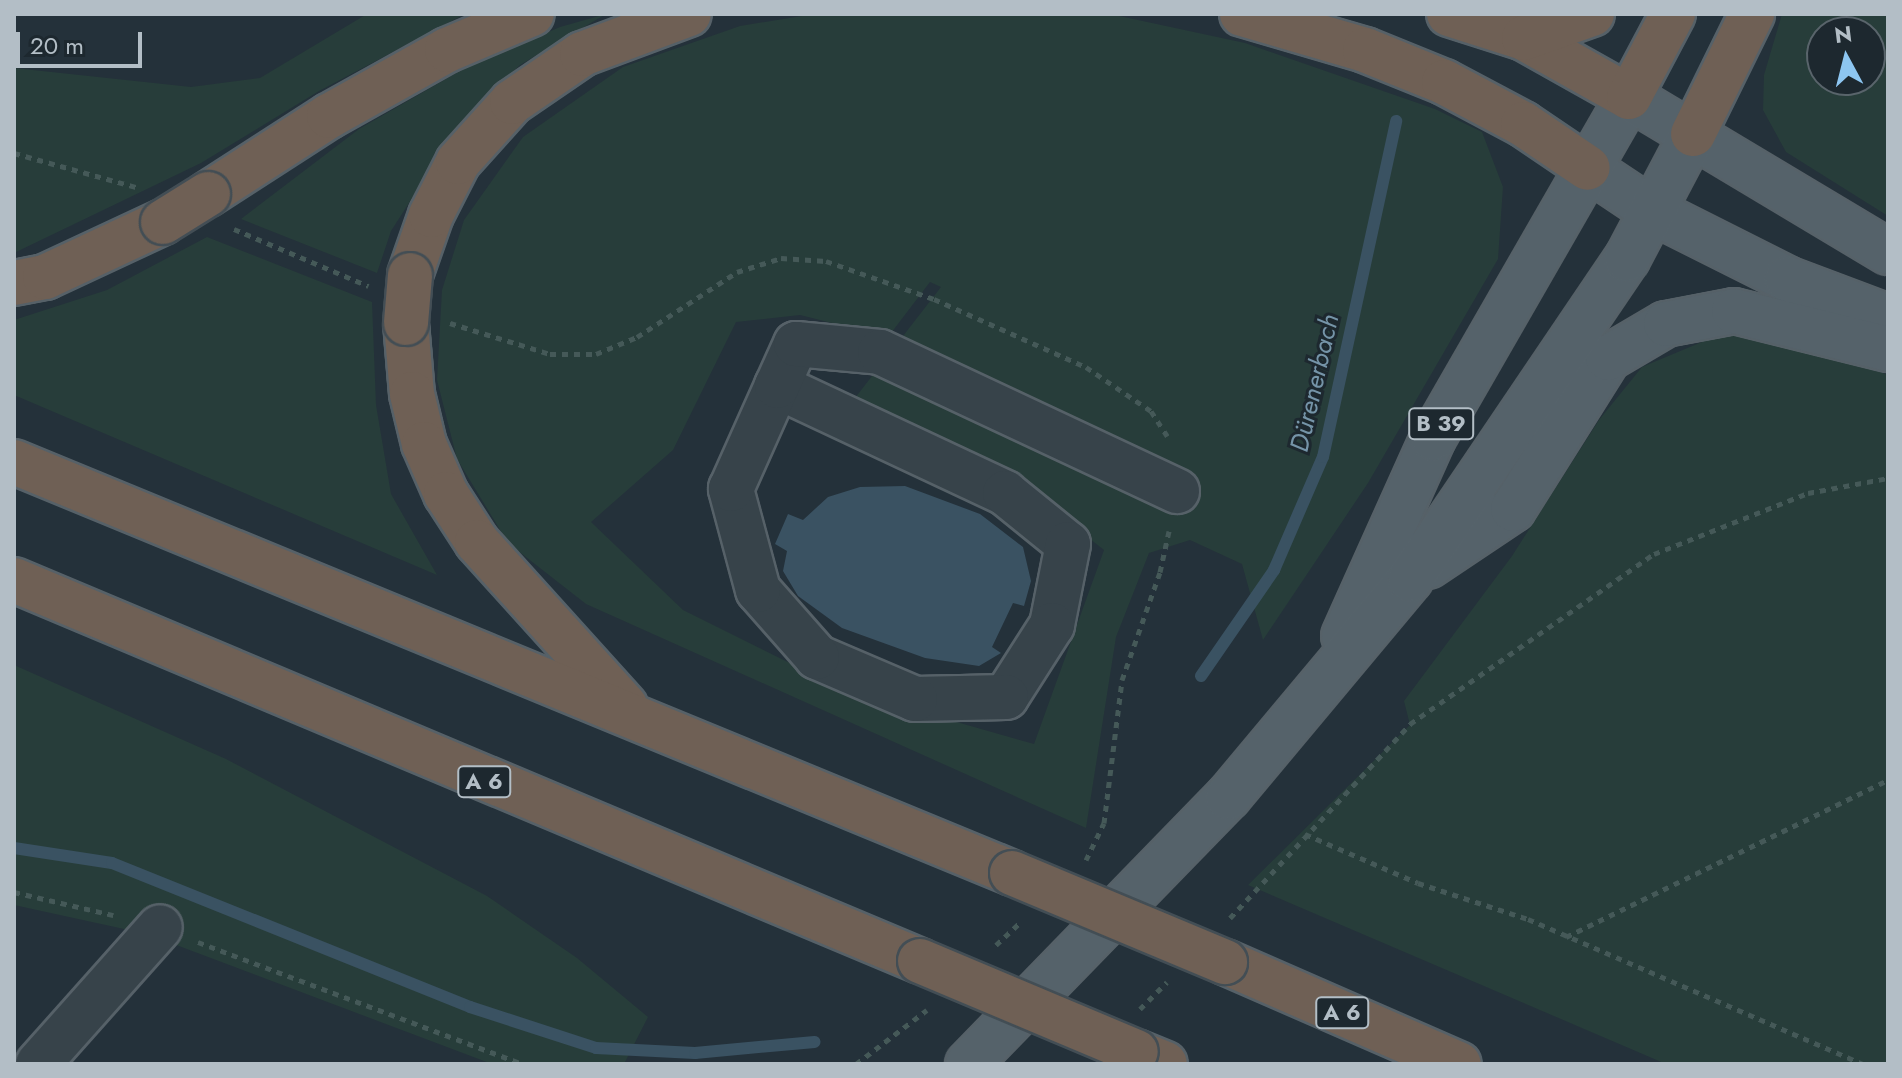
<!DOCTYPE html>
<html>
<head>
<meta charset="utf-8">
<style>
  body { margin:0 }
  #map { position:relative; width:1902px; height:1078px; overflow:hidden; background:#24313a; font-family:Jost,sans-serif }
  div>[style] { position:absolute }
  .green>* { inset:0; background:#273d3a }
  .water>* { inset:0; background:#3a5262 }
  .stream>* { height:12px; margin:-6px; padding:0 6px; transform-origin:6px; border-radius:6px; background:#3a5262 }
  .path>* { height:5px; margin-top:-2.5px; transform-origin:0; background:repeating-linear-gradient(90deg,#455958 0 6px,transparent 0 12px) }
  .roads { filter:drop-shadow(2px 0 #566168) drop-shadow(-2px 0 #566168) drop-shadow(0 2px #566168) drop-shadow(0 -2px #566168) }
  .minor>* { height:44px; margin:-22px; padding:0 22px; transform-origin:22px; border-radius:22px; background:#37434a }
  .major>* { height:44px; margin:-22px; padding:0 22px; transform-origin:22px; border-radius:22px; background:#55626a }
  .highway>* { height:44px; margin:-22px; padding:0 22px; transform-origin:22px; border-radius:22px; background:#6f6055 }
  .bridges { filter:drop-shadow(2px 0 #434e55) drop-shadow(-2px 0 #434e55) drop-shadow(0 2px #434e55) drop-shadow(0 -2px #434e55) }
  .highway-bridge>* { height:44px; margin:-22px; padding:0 22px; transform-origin:22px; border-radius:22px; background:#6f6055 }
  span { translate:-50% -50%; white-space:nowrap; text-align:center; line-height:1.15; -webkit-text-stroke:6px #1d282f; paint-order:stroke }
  .shield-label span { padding:2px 6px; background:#1d282f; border:2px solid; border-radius:6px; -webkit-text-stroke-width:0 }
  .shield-label { font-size:22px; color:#b3bec6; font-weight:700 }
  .water-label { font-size:26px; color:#7594a8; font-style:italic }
  .frame { position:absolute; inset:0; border:16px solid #b3bec6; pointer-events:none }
  .north { position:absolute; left:1806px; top:16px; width:80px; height:80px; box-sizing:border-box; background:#1d282f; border:2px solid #59646b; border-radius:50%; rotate:353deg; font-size:22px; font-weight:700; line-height:32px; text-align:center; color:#b3bec6 }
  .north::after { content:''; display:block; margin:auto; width:28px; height:36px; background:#8dc6f1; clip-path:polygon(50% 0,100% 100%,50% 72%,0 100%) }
  .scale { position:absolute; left:16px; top:32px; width:126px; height:36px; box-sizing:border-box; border:4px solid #b3bec6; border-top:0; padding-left:10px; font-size:24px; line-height:28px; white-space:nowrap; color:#b3bec6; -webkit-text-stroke:6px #1d282f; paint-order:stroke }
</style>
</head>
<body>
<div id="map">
  <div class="green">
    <div style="clip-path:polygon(367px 14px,465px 14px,319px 91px,201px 163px,14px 253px,14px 68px,191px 87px,260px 78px)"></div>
    <div style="clip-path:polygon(606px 14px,520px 65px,461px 122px,391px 231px,377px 273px,241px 219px,359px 129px,465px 68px,560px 27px)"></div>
    <div style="clip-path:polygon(evenodd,814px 14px,1110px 14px,1245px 43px,1435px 109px,1482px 132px,1503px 187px,1498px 259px,1368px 483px,1263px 640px,1242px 564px,1190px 540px,1149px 553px,1116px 637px,1086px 828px,586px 604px,508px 543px,457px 459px,437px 380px,442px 290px,464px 220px,523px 137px,623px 67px,740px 26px,814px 14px,930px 282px,941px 287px,848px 407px,1025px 488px,1104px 550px,1034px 744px,844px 690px,683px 610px,591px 522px,673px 450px,736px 322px,800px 315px,888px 337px,930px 282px)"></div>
    <div style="clip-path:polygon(evenodd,1782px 14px,1888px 14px,1888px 216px,1786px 152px,1763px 110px,1764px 75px,1782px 14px,1822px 32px,1870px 32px,1870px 80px,1822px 80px,1822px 32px)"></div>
    <div style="clip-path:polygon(207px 237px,372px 302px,376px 405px,391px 494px,437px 575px,14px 395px,14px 320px,107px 290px)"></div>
    <div style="clip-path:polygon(1721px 334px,1780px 335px,1888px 375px,1888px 1064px,1666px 1064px,1248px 885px,1410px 725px,1404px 701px,1512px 556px,1599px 420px,1642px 367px)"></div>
    <div style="clip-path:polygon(14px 665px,226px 759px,487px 896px,577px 958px,648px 1017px,624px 1064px,492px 1064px,147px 934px,14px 905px)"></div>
  </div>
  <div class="water">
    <div style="clip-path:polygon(905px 486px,980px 514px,1023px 547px,1031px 581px,1024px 606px,1013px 603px,992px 647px,1001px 653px,979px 666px,925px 658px,842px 628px,798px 596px,783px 571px,787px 551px,775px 544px,788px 514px,803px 520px,828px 497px,860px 487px)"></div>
  </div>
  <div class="stream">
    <div style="left:1201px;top:676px;width:129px;rotate:-55.4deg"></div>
    <div style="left:1274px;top:570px;width:123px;rotate:-66.6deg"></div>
    <div style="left:1323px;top:457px;width:344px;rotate:-77.7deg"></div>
    <div style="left:14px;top:848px;width:99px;rotate:8.7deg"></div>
    <div style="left:112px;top:863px;width:386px;rotate:21.9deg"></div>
    <div style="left:470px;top:1007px;width:133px;rotate:18deg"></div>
    <div style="left:596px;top:1048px;width:99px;rotate:2.9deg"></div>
    <div style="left:695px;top:1053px;width:120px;rotate:-5.3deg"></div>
  </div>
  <div class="path">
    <div style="left:14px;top:153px;width:127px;rotate:15.6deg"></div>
    <div style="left:234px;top:229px;width:146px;rotate:23deg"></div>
    <div style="left:450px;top:323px;width:105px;rotate:17.2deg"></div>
    <div style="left:550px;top:354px;width:46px"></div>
    <div style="left:596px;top:354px;width:44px;rotate:-22.5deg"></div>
    <div style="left:637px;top:337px;width:119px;rotate:-33deg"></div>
    <div style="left:737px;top:272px;width:46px;rotate:-17.7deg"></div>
    <div style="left:781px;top:258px;width:45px;rotate:3.8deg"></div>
    <div style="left:826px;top:261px;width:114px;rotate:19.4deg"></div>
    <div style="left:934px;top:299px;width:167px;rotate:24.1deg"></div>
    <div style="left:1086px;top:367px;width:78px;rotate:34.1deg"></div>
    <div style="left:1151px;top:411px;width:30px;rotate:57deg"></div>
    <div style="left:1305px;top:834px;width:123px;rotate:23.4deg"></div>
    <div style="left:1418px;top:883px;width:116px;rotate:18.1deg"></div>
    <div style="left:1528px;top:919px;width:365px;rotate:23.4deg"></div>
    <div style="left:1086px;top:860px;width:41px;rotate:-64.1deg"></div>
    <div style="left:1104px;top:823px;width:144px;rotate:-82.8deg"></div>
    <div style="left:1122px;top:680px;width:114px;rotate:-70.6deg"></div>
    <div style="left:1160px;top:572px;width:42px;rotate:-77.6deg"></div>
    <div style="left:14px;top:892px;width:102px;rotate:13.1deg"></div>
    <div style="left:1230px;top:918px;width:265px;rotate:-47.1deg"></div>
    <div style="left:1410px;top:724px;width:297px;rotate:-34.9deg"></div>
    <div style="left:1654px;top:554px;width:166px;rotate:-21.6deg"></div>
    <div style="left:1808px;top:493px;width:81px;rotate:-10.6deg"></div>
    <div style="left:1566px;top:937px;width:358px;rotate:-26deg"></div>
    <div style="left:198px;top:942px;width:347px;rotate:20.6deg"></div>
    <div style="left:996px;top:945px;width:34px;rotate:-43deg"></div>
    <div style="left:1140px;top:1009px;width:38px;rotate:-45deg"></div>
    <div style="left:856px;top:1064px;width:89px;rotate:-37.3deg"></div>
  </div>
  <div class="roads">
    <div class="minor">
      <div style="left:777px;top:386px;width:252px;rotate:25.1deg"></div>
      <div style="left:1005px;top:493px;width:81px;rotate:39deg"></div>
      <div style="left:1068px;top:544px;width:83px;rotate:101.2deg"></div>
      <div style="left:1052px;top:625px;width:85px;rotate:122.6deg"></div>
      <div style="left:1006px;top:697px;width:91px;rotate:178.7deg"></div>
      <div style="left:915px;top:699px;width:107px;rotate:-156.8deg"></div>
      <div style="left:817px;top:657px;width:89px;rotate:-131.4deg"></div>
      <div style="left:758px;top:590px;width:105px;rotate:-105deg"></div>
      <div style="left:731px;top:489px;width:113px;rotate:-65.9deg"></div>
      <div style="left:777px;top:386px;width:46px;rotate:-65.7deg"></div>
      <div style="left:796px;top:344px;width:84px;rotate:5.4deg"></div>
      <div style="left:880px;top:352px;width:328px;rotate:25.1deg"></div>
      <div style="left:38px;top:1064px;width:183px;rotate:-48.3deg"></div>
    </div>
    <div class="major">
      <div style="left:1588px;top:168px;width:79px;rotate:33.7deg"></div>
      <div style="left:1654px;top:212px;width:149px;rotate:26.7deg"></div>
      <div style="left:1787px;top:279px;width:108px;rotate:20.6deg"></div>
      <div style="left:1428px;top:566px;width:102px;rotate:-33.8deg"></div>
      <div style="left:1513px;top:509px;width:178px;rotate:-57.8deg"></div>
      <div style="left:1608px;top:358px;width:67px;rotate:-30.4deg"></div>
      <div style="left:1666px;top:324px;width:69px;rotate:-10.8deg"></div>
      <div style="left:1734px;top:311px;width:159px;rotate:13.9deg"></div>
      <div style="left:1344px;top:636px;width:217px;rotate:-65.8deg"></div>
      <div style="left:1433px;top:438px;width:393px;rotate:-60.1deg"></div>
      <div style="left:1629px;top:97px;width:302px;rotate:30.9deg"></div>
      <div style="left:968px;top:1064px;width:373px;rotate:-45.8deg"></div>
      <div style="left:1228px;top:797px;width:284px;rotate:-50.1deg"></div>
      <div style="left:1410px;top:579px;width:387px;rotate:-55.9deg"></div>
      <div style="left:1627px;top:259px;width:141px;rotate:-62.2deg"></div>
    </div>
    <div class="highway">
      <div style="left:1242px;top:14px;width:128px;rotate:16.3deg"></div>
      <div style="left:1365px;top:50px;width:85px;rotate:22.1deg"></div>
      <div style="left:1444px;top:82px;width:89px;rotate:28deg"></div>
      <div style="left:1523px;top:124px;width:78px;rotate:34.1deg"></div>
      <div style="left:1449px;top:14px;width:79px;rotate:17.7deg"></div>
      <div style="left:1524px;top:38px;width:120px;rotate:29.3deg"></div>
      <div style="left:1629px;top:97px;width:94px;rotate:-62.1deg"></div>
      <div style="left:1524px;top:38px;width:72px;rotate:-19.4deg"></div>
      <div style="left:1693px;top:134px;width:134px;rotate:-63.8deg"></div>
      <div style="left:208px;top:194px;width:144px;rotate:-32.8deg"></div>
      <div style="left:329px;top:116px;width:135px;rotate:-29.2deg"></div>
      <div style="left:447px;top:50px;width:92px;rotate:-23deg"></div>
      <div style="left:410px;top:275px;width:64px;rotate:-70.7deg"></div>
      <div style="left:431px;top:215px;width:59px;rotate:-63deg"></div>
      <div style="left:458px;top:162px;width:81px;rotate:-48deg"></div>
      <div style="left:512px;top:102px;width:85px;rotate:-34.4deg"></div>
      <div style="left:582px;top:54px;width:114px;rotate:-20.5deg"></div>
      <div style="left:14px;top:283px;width:32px;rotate:-11deg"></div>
      <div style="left:45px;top:277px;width:130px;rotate:-25deg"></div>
      <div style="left:406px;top:323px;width:71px;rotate:85.2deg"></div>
      <div style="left:412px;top:394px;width:51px;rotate:76.5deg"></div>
      <div style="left:424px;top:444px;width:55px;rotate:66.3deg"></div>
      <div style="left:446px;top:494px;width:57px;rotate:57.1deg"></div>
      <div style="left:477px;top:542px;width:221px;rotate:47.9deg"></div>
      <div style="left:14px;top:462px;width:1079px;rotate:22.38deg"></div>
      <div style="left:14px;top:580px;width:983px;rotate:22.81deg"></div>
      <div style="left:1225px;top:962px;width:255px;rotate:23.6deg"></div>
      <div style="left:1136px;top:1052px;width:31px;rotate:22deg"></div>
    </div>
  </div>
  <div class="bridges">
    <div class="highway-bridge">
      <div style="left:163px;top:222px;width:53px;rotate:-31.9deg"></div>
      <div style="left:406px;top:323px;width:48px;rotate:-85.2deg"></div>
      <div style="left:1012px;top:873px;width:231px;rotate:22.7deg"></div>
      <div style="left:920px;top:961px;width:234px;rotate:22.8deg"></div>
    </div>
  </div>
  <div class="shield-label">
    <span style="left:1441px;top:424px">B 39</span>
    <span style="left:484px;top:782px">A 6</span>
    <span style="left:1342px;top:1013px">A 6</span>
  </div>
  <div class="water-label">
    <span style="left:1315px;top:383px;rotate:-77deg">Dürenerbach</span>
  </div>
  <div class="frame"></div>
  <div class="north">N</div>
  <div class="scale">20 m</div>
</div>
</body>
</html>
